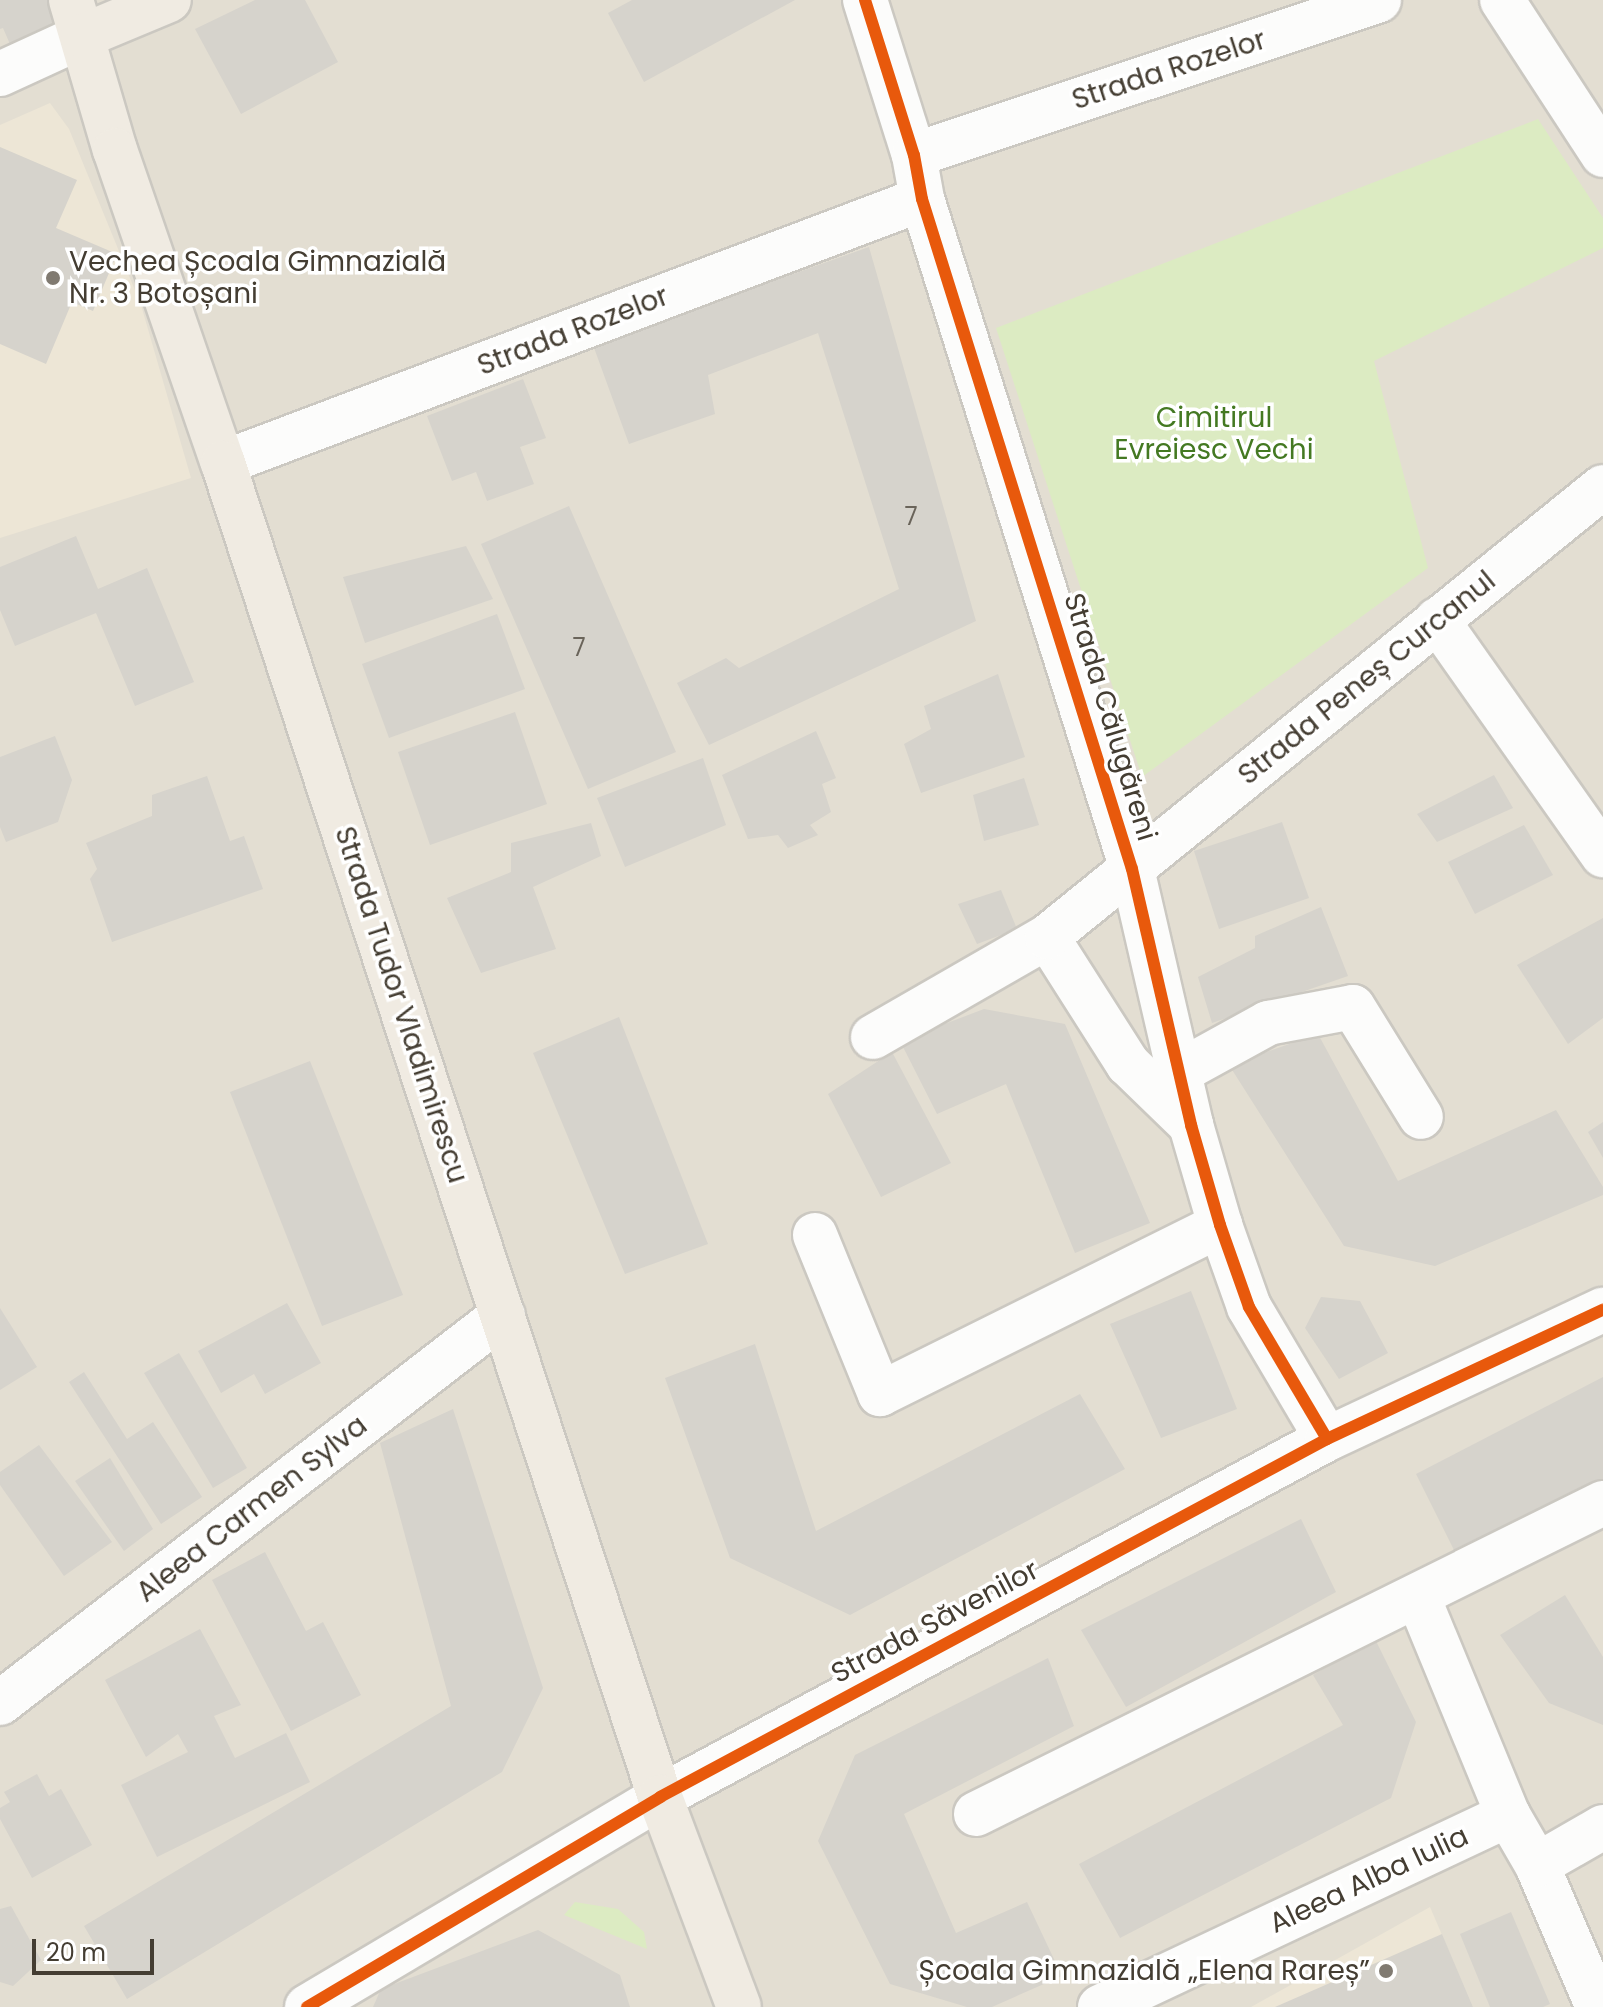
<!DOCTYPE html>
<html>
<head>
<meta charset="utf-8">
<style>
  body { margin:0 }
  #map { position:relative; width:1603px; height:2007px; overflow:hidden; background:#eeece5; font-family:Poppins,sans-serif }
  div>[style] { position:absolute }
  .residential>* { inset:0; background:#e3ded2 }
  .education>* { inset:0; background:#ede6d6 }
  .green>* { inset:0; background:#dcebc2 }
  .building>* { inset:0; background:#d6d3cc }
  .roads { filter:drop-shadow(2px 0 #cbc8c1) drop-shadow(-2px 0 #cbc8c1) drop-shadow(0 2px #cbc8c1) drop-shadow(0 -2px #cbc8c1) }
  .minor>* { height:44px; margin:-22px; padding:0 22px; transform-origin:22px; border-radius:22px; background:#fcfcfb }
  .major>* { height:44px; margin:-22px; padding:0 22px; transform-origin:22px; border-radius:22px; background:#f0ebe2 }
  .cycleway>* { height:12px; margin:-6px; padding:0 6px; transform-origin:6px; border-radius:6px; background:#e8590c }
  .dots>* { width:22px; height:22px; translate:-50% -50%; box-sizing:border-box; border:4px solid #fff; border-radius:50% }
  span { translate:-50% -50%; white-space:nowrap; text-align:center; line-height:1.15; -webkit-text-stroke:7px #fff; paint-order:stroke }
  .number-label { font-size:24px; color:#6a645a }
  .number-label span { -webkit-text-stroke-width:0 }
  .street-label { font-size:28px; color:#443d32 }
  .poi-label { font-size:28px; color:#443d32 }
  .left { translate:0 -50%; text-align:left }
  .right { translate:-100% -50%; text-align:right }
  .park-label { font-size:28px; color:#447922 }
  .scale { position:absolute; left:32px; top:1939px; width:122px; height:36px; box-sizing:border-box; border:4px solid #443d32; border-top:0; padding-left:10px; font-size:24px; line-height:28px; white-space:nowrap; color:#443d32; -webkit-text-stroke:6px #fff; paint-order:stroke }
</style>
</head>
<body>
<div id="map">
  <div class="residential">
    <div style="clip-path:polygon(0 0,1603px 0,1603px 2007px,0 2007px)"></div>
  </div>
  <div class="education">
    <div style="clip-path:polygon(50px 103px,69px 129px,141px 305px,191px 478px,0 538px,0 125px)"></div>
    <div style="clip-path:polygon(1430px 1907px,1473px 2007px,1251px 2007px)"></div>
  </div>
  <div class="green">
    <div style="clip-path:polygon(1538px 119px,1603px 218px,1603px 248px,1374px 361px,1428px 568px,1142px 777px,996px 328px)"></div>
    <div style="clip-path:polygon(575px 1902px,618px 1909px,644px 1932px,647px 1949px,564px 1915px)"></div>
  </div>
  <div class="building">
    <div style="clip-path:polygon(0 0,49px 0,62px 32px,13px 51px,3px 28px,0 29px)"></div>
    <div style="clip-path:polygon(255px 0,305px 0,338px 62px,241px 114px,195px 29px)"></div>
    <div style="clip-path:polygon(632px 0,795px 0,644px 82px,608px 13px)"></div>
    <div style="clip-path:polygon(0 147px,77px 180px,56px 228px,117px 254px,93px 311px,72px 302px,46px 364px,0 344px)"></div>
    <div style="clip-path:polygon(869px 247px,976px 621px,709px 745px,677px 683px,726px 658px,739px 668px,899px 589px,818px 333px,708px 375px,715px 414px,629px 444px,593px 345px)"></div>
    <div style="clip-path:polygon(523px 379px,546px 438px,520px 447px,534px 484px,487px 501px,476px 472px,452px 481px,427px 416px)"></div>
    <div style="clip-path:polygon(569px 506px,676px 752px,588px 789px,481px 544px)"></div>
    <div style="clip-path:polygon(76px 536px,98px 589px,147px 568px,194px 682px,135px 706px,96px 613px,15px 646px,0 610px,0 567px)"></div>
    <div style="clip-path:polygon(466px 546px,493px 599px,365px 643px,343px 577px)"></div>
    <div style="clip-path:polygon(497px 614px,525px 689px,389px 738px,362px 664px)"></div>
    <div style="clip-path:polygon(998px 674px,1025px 757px,921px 793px,904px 744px,931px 729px,924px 706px)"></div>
    <div style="clip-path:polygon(515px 712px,547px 804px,430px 845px,398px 752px)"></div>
    <div style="clip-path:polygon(816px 731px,836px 778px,822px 784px,831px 812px,810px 825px,818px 835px,788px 848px,778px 835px,748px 839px,722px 775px)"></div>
    <div style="clip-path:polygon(55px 736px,72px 780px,58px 822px,6px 842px,0 827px,0 757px)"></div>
    <div style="clip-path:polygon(703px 758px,726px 825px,625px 867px,597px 798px)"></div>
    <div style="clip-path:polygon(1494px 775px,1513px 808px,1437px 842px,1417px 814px)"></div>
    <div style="clip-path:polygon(207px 776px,230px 841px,244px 836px,263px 889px,112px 942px,90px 879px,97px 869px,86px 843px,152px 816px,152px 795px)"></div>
    <div style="clip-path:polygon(1024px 778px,1039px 825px,984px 841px,973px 795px)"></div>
    <div style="clip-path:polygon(1282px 822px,1309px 898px,1219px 929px,1194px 851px)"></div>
    <div style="clip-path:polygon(591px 823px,601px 856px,533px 887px,556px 949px,481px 973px,447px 898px,511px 872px,511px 843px)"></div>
    <div style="clip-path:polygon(1524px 825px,1553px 875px,1475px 914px,1448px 862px)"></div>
    <div style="clip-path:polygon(1001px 890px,1017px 929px,977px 944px,958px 904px)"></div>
    <div style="clip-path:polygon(1321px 907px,1348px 976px,1212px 1023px,1198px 977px,1255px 948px,1255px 936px)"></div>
    <div style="clip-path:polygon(1603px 918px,1603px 1018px,1568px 1044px,1517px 965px)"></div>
    <div style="clip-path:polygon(984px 1009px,1065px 1024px,1150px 1223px,1075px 1253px,1006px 1084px,937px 1114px,900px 1041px)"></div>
    <div style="clip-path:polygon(619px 1017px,708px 1244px,625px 1274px,533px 1053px)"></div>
    <div style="clip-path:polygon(1318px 1034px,1398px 1181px,1556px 1110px,1603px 1187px,1603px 1195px,1435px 1266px,1344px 1246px,1229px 1065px)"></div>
    <div style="clip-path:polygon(892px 1052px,951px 1163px,881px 1197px,828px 1094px)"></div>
    <div style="clip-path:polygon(310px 1061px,403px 1295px,322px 1326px,230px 1092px)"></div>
    <div style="clip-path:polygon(1603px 1122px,1603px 1158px,1588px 1132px)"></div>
    <div style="clip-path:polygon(1191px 1291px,1237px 1409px,1161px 1438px,1110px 1324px)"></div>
    <div style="clip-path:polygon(1321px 1297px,1360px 1301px,1388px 1353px,1339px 1379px,1305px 1328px)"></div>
    <div style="clip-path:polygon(287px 1303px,321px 1363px,265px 1394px,254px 1374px,221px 1393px,198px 1351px)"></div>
    <div style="clip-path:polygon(0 1308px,37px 1367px,0 1390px)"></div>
    <div style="clip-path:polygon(755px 1344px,816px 1531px,1080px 1394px,1125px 1469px,850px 1615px,730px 1558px,665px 1378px)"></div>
    <div style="clip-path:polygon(179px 1353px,247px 1468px,213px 1488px,144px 1373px)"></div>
    <div style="clip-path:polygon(84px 1372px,127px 1439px,153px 1422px,202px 1497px,161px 1524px,69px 1382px)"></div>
    <div style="clip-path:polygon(1603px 1377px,1603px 1482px,1460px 1562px,1416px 1474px)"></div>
    <div style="clip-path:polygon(453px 1409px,543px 1688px,502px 1772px,127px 1999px,84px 1926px,451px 1706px,380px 1443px)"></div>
    <div style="clip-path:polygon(39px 1445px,112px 1542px,64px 1576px,0 1485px,0 1472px)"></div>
    <div style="clip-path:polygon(110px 1458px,153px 1529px,124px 1551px,75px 1481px)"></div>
    <div style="clip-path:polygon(1301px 1519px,1336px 1592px,1126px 1707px,1081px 1630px)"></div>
    <div style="clip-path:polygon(265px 1552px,306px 1631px,323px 1622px,361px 1695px,291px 1731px,212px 1580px)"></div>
    <div style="clip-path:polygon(1565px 1595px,1603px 1657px,1603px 1725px,1549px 1703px,1500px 1635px)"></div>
    <div style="clip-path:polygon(200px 1629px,241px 1705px,214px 1716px,235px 1758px,286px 1733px,310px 1782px,157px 1857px,121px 1785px,188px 1752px,178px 1734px,146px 1757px,105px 1680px)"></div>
    <div style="clip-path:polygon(1375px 1639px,1416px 1722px,1391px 1798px,1120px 1938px,1079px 1864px,1343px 1725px,1313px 1675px)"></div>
    <div style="clip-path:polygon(1048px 1658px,1074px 1726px,904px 1814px,956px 1933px,1027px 1902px,1062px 1976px,992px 2007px,967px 2007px,890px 1984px,818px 1841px,855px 1755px)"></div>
    <div style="clip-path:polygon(37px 1774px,49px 1796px,61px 1789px,92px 1845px,32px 1878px,0 1819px,0 1808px,10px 1802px,4px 1792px)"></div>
    <div style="clip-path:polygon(11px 1906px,41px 1960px,13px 1986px,0 1982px,0 1909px)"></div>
    <div style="clip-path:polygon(1511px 1912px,1550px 2004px,1543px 2007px,1490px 2007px,1460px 1934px)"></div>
    <div style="clip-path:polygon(538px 1930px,620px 1975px,630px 2007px,373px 2007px,381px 1989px)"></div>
    <div style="clip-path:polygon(1442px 1934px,1473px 2007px,1275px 2007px)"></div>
  </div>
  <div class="roads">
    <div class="minor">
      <div style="left:865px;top:0;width:163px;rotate:72.5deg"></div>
      <div style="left:914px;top:155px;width:45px;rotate:79.7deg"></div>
      <div style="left:922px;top:199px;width:702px;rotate:72.6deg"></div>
      <div style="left:1132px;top:869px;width:263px;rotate:77deg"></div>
      <div style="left:1191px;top:1125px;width:104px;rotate:73.8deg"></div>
      <div style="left:1220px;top:1225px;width:87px;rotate:70.5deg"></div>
      <div style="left:1249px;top:1307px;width:153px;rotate:59.4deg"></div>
      <div style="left:1502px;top:0;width:185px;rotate:56.9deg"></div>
      <div style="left:0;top:74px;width:91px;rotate:-24.6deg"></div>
      <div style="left:914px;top:155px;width:490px;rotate:-18.4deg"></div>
      <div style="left:223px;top:463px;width:747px;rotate:-20.69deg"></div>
      <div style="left:1437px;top:620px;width:288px;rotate:54.8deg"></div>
      <div style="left:1047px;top:937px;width:151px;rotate:57.5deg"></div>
      <div style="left:1128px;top:1064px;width:88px;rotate:44.1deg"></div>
      <div style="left:873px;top:1037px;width:201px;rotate:-29.9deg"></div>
      <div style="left:1047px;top:937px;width:715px;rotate:-38.99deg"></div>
      <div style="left:1179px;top:1072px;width:102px;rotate:-28.8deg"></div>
      <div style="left:1268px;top:1023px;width:86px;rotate:-10.7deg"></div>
      <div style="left:1353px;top:1007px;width:129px;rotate:58.3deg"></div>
      <div style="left:815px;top:1235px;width:172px;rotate:67.8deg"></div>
      <div style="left:880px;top:1394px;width:380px;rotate:-26.4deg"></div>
      <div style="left:1418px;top:1597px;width:236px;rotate:67.6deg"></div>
      <div style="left:0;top:1703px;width:635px;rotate:-37.65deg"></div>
      <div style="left:976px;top:1814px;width:700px;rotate:-26.38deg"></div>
      <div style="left:1537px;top:1865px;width:155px;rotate:66.8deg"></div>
      <div style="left:307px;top:2007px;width:411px;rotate:-30.7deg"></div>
      <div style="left:660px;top:1797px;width:757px;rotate:-28.22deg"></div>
      <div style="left:1327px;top:1439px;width:305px;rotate:-25.1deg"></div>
      <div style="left:1100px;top:2007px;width:451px;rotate:-25.2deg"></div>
      <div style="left:1508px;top:1815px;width:58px;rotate:59.9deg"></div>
      <div style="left:1537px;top:1865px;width:76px;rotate:-29.9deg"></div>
    </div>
    <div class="major">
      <div style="left:71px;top:0;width:156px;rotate:73.7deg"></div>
      <div style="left:115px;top:150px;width:331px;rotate:71deg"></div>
      <div style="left:223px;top:463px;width:1404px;rotate:71.86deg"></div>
      <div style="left:660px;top:1797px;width:224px;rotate:69.4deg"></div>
      <div style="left:83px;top:36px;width:93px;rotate:-22.7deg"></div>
    </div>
  </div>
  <div class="cycleway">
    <div style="left:865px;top:0;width:163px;rotate:72.5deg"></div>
    <div style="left:914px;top:155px;width:45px;rotate:79.7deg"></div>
    <div style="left:922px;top:199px;width:702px;rotate:72.6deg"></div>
    <div style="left:1132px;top:869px;width:263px;rotate:77deg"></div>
    <div style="left:1191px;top:1125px;width:104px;rotate:73.8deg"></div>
    <div style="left:1220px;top:1225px;width:87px;rotate:70.5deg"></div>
    <div style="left:1249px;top:1307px;width:153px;rotate:59.4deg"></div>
    <div style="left:307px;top:2007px;width:411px;rotate:-30.7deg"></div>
    <div style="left:660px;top:1797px;width:757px;rotate:-28.22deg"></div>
    <div style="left:1327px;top:1439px;width:305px;rotate:-25.1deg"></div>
  </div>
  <div class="dots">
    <div style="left:53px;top:278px;background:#807a71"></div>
    <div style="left:1386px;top:1971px;background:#807a71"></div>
  </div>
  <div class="number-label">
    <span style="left:911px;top:517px">7</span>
    <span style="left:579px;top:648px">7</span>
  </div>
  <div class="street-label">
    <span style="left:1169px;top:70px;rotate:-18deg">Strada Rozelor</span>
    <span style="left:573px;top:331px;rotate:-21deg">Strada Rozelor</span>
    <span style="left:1367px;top:678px;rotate:-39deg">Strada Peneș Curcanul</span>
    <span style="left:1110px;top:717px;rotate:73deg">Strada Călugăreni</span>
    <span style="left:401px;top:1005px;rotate:72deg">Strada Tudor Vladimirescu</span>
    <span style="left:252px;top:1509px;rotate:-38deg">Aleea Carmen Sylva</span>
    <span style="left:935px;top:1622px;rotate:-28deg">Strada Săvenilor</span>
    <span style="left:1369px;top:1880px;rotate:-25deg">Aleea Alba Iulia</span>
  </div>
  <div class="poi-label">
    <span class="left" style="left:69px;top:278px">Vechea Școala Gimnazială<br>Nr. 3 Botoșani</span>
    <span class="right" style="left:1370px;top:1971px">Școala Gimnazială „Elena Rareș”</span>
  </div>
  <div class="park-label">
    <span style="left:1214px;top:434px">Cimitirul<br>Evreiesc Vechi</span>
  </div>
  <div class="scale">20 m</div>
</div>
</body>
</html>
